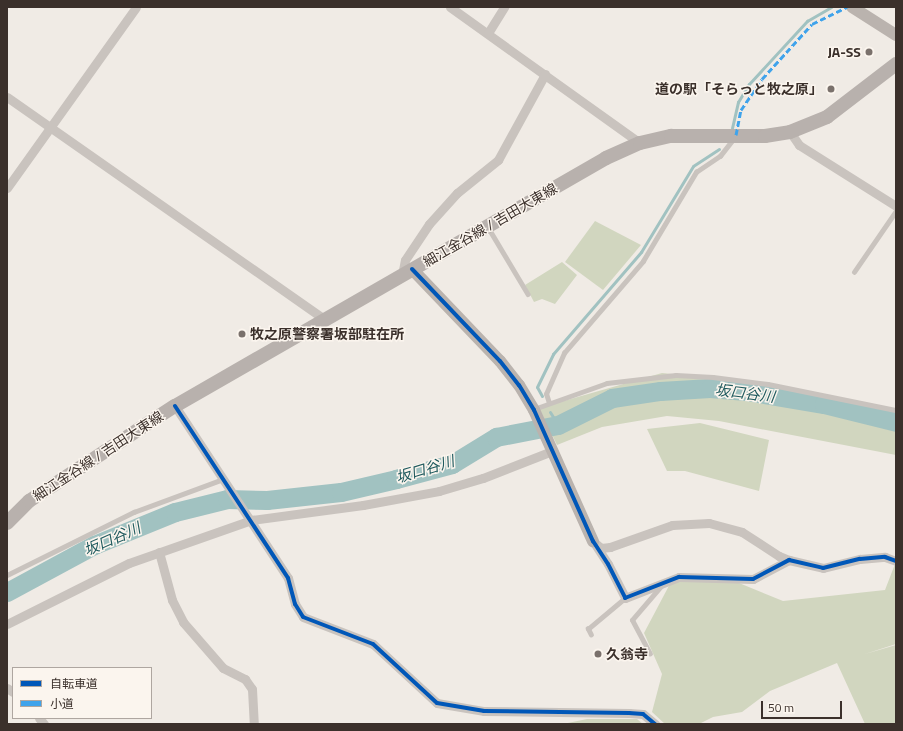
<!DOCTYPE html>
<html>
<head>
<meta charset="utf-8">
<style>
  body { margin:0 }
  #map { position:relative; width:903px; height:731px; overflow:hidden; background:#f0ebe5; font-family:"Titillium Web","Noto Sans JP",sans-serif }
  div>[style] { position:absolute }
  .green>* { inset:0; background:#d1d6bf }
  .stream>* { height:3px; margin:-1.5px; padding:0 1.5px; transform-origin:1.5px; border-radius:1.5px; background:#a1c2c1 }
  .river>* { height:19px; margin:-9.5px; padding:0 9.5px; transform-origin:9.5px; border-radius:9.5px; background:#a1c2c1 }
  .lane>* { height:4.5px; margin:-2.25px; padding:0 2.25px; transform-origin:2.25px; border-radius:2.25px; background:#c9c3be }
  .street>* { height:9px; margin:-4.5px; padding:0 4.5px; transform-origin:4.5px; border-radius:4.5px; background:#c9c3be }
  .secondary>* { height:12px; margin:-6px; padding:0 6px; transform-origin:6px; border-radius:6px; background:#bab3ae }
  .primary>* { height:14px; margin:-7px; padding:0 7px; transform-origin:7px; border-radius:7px; background:#b8b1ad }
  .quiet>* { height:3px; margin-top:-1.5px; transform-origin:0; background:repeating-linear-gradient(90deg,#3fa3eb 0 6px,transparent 0 9px) }
  .cycleway>* { height:4px; margin:-2px; padding:0 2px; transform-origin:2px; border-radius:2px; background:#0057b8 }
  .dots>* { width:11px; height:11px; translate:-50% -50%; box-sizing:border-box; border:2px solid #fbf5ee; border-radius:50% }
  span { translate:-50% -50%; white-space:nowrap; text-align:center; line-height:1.15; -webkit-text-stroke:3px #fbf5ee; paint-order:stroke }
  .poi-label { font-size:14px; color:#3b302b; font-weight:700 }
  .right { translate:-100% -50%; text-align:right }
  .left { translate:0 -50%; text-align:left }
  .street-label { font-size:14px; color:#3b302b }
  .water-label { font-size:15px; color:#1f5a5e; font-style:italic }
  .frame { position:absolute; inset:0; border:8px solid #3b302b; pointer-events:none }
  .legend { position:absolute; left:12px; top:667px; width:140px; height:52px; box-sizing:border-box; background:#fbf5ee; border:1px solid #aea6a0; margin:0; padding:5px 7px; list-style:none; font-size:12px; color:#3b302b }
  .legend li { display:flex; align-items:center; gap:8px; height:20px }
  .legend b { width:20px; border:1px solid #aea6a0 }
  .scale { position:absolute; left:761px; top:701px; width:81px; height:18px; box-sizing:border-box; border:2px solid #3b302b; border-top:0; padding-left:5px; font-size:12px; line-height:14px; white-space:nowrap; color:#3b302b; -webkit-text-stroke:3px #fbf5ee; paint-order:stroke }
</style>
</head>
<body>
<div id="map">
  <div class="green">
    <div style="clip-path:polygon(595px 221px,641px 245px,603px 290px,565px 262px)"></div>
    <div style="clip-path:polygon(562px 262px,577px 275px,555px 304px,542px 299px,534px 302px,525px 285px)"></div>
    <div style="clip-path:polygon(662px 373px,746px 381px,896px 410px,896px 455px,719px 421px,667px 416px,602px 427px,557px 445px,539px 408px)"></div>
    <div style="clip-path:polygon(700px 423px,769px 440px,759px 491px,685px 471px,667px 471px,647px 429px)"></div>
    <div style="clip-path:polygon(895px 564px,896px 644px,865px 654px,896px 645px,896px 724px,865px 724px,837px 663px,770px 691px,742px 712px,713px 717px,699px 724px,665px 724px,652px 712px,662px 674px,644px 633px,672px 580px,739px 583px,783px 601px,885px 590px)"></div>
    <div style="clip-path:polygon(587px 719px,637px 719px,643px 724px,563px 724px)"></div>
  </div>
  <div class="stream">
    <div style="left:732px;top:128px;width:27px;rotate:-77deg"></div>
    <div style="left:738px;top:102px;width:21px;rotate:-59deg"></div>
    <div style="left:749px;top:84px;width:86px;rotate:-47.4deg"></div>
    <div style="left:807px;top:21px;width:28px;rotate:-30deg"></div>
    <div style="left:542px;top:396px;width:10px;rotate:-119deg"></div>
    <div style="left:537px;top:387px;width:37px;rotate:-64deg"></div>
    <div style="left:553px;top:354px;width:135px;rotate:-49.2deg"></div>
    <div style="left:641px;top:252px;width:100px;rotate:-58.8deg"></div>
    <div style="left:693px;top:166px;width:31px;rotate:-33deg"></div>
    <div style="left:550px;top:412px;width:15px;rotate:58deg"></div>
  </div>
  <div class="river">
    <div style="left:7px;top:592px;width:99px;rotate:-28.4deg"></div>
    <div style="left:94px;top:545px;width:87px;rotate:-22.2deg"></div>
    <div style="left:175px;top:512px;width:54px;rotate:-14deg"></div>
    <div style="left:227px;top:499px;width:40px;rotate:1.4deg"></div>
    <div style="left:267px;top:500px;width:74px;rotate:-6.2deg"></div>
    <div style="left:341px;top:492px;width:57px;rotate:-13.3deg"></div>
    <div style="left:396px;top:479px;width:58px;rotate:-15deg"></div>
    <div style="left:452px;top:464px;width:52px;rotate:-31.5deg"></div>
    <div style="left:496px;top:437px;width:63px;rotate:-11deg"></div>
    <div style="left:558px;top:425px;width:60px;rotate:-26.6deg"></div>
    <div style="left:612px;top:398px;width:49px;rotate:-8.3deg"></div>
    <div style="left:660px;top:391px;width:50px;rotate:-3.4deg"></div>
    <div style="left:710px;top:388px;width:36px;rotate:5deg"></div>
    <div style="left:746px;top:391px;width:79px;rotate:9.5deg"></div>
    <div style="left:824px;top:404px;width:74px;rotate:14deg"></div>
  </div>
  <div class="lane">
    <div style="left:488px;top:227px;width:78px;rotate:59.2deg"></div>
    <div style="left:854px;top:272px;width:74px;rotate:-55.5deg"></div>
    <div style="left:549px;top:403px;width:9px;rotate:-108deg"></div>
    <div style="left:546px;top:394px;width:45px;rotate:-66.3deg"></div>
    <div style="left:564px;top:353px;width:121px;rotate:-49.3deg"></div>
    <div style="left:643px;top:261px;width:104px;rotate:-59.2deg"></div>
    <div style="left:696px;top:172px;width:29px;rotate:-34deg"></div>
    <div style="left:720px;top:156px;width:23px;rotate:-52deg"></div>
    <div style="left:534px;top:409px;width:77px;rotate:-19.6deg"></div>
    <div style="left:607px;top:383px;width:69px;rotate:-6.6deg"></div>
    <div style="left:676px;top:375px;width:37px;rotate:3deg"></div>
    <div style="left:713px;top:377px;width:55px;rotate:7.3deg"></div>
    <div style="left:768px;top:384px;width:131px;rotate:11.5deg"></div>
    <div style="left:7px;top:575px;width:142px;rotate:-26.4deg"></div>
    <div style="left:134px;top:512px;width:95px;rotate:-20.3deg"></div>
    <div style="left:591px;top:635px;width:7px;rotate:-117deg"></div>
    <div style="left:588px;top:629px;width:48px;rotate:-40deg"></div>
    <div style="left:650px;top:654px;width:38px;rotate:-118deg"></div>
    <div style="left:632px;top:620px;width:45px;rotate:-49.5deg"></div>
  </div>
  <div class="street">
    <div style="left:450px;top:7px;width:234px;rotate:35.6deg"></div>
    <div style="left:488px;top:33px;width:31px;rotate:-58deg"></div>
    <div style="left:7px;top:97px;width:388px;rotate:35deg"></div>
    <div style="left:790px;top:132px;width:16px;rotate:55deg"></div>
    <div style="left:799px;top:145px;width:115px;rotate:32.2deg"></div>
    <div style="left:7px;top:188px;width:222px;rotate:-54.5deg"></div>
    <div style="left:402px;top:275px;width:15px;rotate:-79deg"></div>
    <div style="left:405px;top:260px;width:43px;rotate:-56.3deg"></div>
    <div style="left:429px;top:224px;width:42px;rotate:-47.9deg"></div>
    <div style="left:457px;top:193px;width:53px;rotate:-38.8deg"></div>
    <div style="left:498px;top:160px;width:98px;rotate:-61.3deg"></div>
    <div style="left:175px;top:406px;width:206px;rotate:56.7deg"></div>
    <div style="left:288px;top:578px;width:27px;rotate:75deg"></div>
    <div style="left:295px;top:604px;width:15px;rotate:58deg"></div>
    <div style="left:303px;top:617px;width:75px;rotate:21.1deg"></div>
    <div style="left:373px;top:644px;width:87px;rotate:42.7deg"></div>
    <div style="left:437px;top:703px;width:48px;rotate:9.7deg"></div>
    <div style="left:484px;top:711px;width:145px;rotate:0.8deg"></div>
    <div style="left:629px;top:713px;width:14px;rotate:4deg"></div>
    <div style="left:643px;top:714px;width:16px;rotate:40deg"></div>
    <div style="left:593px;top:541px;width:27px;rotate:57deg"></div>
    <div style="left:608px;top:564px;width:38px;rotate:63deg"></div>
    <div style="left:625px;top:598px;width:58px;rotate:-21.3deg"></div>
    <div style="left:679px;top:577px;width:74px;rotate:1.5deg"></div>
    <div style="left:753px;top:579px;width:41px;rotate:-27.8deg"></div>
    <div style="left:789px;top:560px;width:35px;rotate:13deg"></div>
    <div style="left:823px;top:568px;width:38px;rotate:-14deg"></div>
    <div style="left:860px;top:559px;width:25px;rotate:-5deg"></div>
    <div style="left:885px;top:557px;width:12px;rotate:20deg"></div>
    <div style="left:595px;top:543px;width:8px;rotate:40deg"></div>
    <div style="left:601px;top:548px;width:9px;rotate:-6deg"></div>
    <div style="left:610px;top:547px;width:66px;rotate:-19.5deg"></div>
    <div style="left:672px;top:525px;width:37px;rotate:-3deg"></div>
    <div style="left:709px;top:523px;width:34px;rotate:15deg"></div>
    <div style="left:742px;top:532px;width:44px;rotate:33deg"></div>
    <div style="left:779px;top:556px;width:11px;rotate:22deg"></div>
    <div style="left:159px;top:552px;width:50px;rotate:74.8deg"></div>
    <div style="left:172px;top:600px;width:25px;rotate:63deg"></div>
    <div style="left:183px;top:622px;width:61px;rotate:49deg"></div>
    <div style="left:223px;top:668px;width:25px;rotate:27deg"></div>
    <div style="left:245px;top:679px;width:12px;rotate:55deg"></div>
    <div style="left:252px;top:689px;width:35px;rotate:87deg"></div>
    <div style="left:7px;top:624px;width:136px;rotate:-26.6deg"></div>
    <div style="left:129px;top:563px;width:129px;rotate:-19.4deg"></div>
    <div style="left:251px;top:520px;width:113px;rotate:-7.6deg"></div>
    <div style="left:363px;top:505px;width:77px;rotate:-10.4deg"></div>
    <div style="left:439px;top:491px;width:46px;rotate:-16.5deg"></div>
    <div style="left:483px;top:478px;width:74px;rotate:-21.4deg"></div>
    <div style="left:7px;top:688px;width:7px;rotate:34deg"></div>
    <div style="left:39px;top:718px;width:8px;rotate:50deg"></div>
  </div>
  <div class="secondary">
    <div style="left:852px;top:7px;width:52px;rotate:32.5deg"></div>
    <div style="left:412px;top:269px;width:127px;rotate:46.3deg"></div>
    <div style="left:500px;top:361px;width:31px;rotate:52deg"></div>
    <div style="left:519px;top:385px;width:29px;rotate:59deg"></div>
    <div style="left:534px;top:410px;width:144px;rotate:65.8deg"></div>
  </div>
  <div class="primary">
    <div style="left:7px;top:523px;width:31px;rotate:-45deg"></div>
    <div style="left:29px;top:501px;width:174px;rotate:-33.1deg"></div>
    <div style="left:175px;top:406px;width:497px;rotate:-29.9deg"></div>
    <div style="left:606px;top:158px;width:37px;rotate:-24deg"></div>
    <div style="left:640px;top:143px;width:32px;rotate:-13deg"></div>
    <div style="left:671px;top:136px;width:94px"></div>
    <div style="left:765px;top:136px;width:25px;rotate:-9deg"></div>
    <div style="left:790px;top:132px;width:40px;rotate:-22deg"></div>
    <div style="left:827px;top:117px;width:87px;rotate:-37.5deg"></div>
  </div>
  <div class="quiet">
    <div style="left:736px;top:135px;width:25px;rotate:-79deg"></div>
    <div style="left:741px;top:110px;width:37px;rotate:-56deg"></div>
    <div style="left:762px;top:79px;width:74px;rotate:-47.7deg"></div>
    <div style="left:812px;top:24px;width:39px;rotate:-26deg"></div>
  </div>
  <div class="cycleway">
    <div style="left:412px;top:269px;width:127px;rotate:46.3deg"></div>
    <div style="left:500px;top:361px;width:31px;rotate:52deg"></div>
    <div style="left:519px;top:385px;width:29px;rotate:59deg"></div>
    <div style="left:534px;top:410px;width:144px;rotate:65.8deg"></div>
    <div style="left:593px;top:541px;width:27px;rotate:57deg"></div>
    <div style="left:608px;top:564px;width:38px;rotate:63deg"></div>
    <div style="left:625px;top:598px;width:58px;rotate:-21.3deg"></div>
    <div style="left:679px;top:577px;width:74px;rotate:1.5deg"></div>
    <div style="left:753px;top:579px;width:41px;rotate:-27.8deg"></div>
    <div style="left:789px;top:560px;width:35px;rotate:13deg"></div>
    <div style="left:823px;top:568px;width:38px;rotate:-14deg"></div>
    <div style="left:860px;top:559px;width:25px;rotate:-5deg"></div>
    <div style="left:885px;top:557px;width:12px;rotate:20deg"></div>
    <div style="left:175px;top:406px;width:206px;rotate:56.7deg"></div>
    <div style="left:288px;top:578px;width:27px;rotate:75deg"></div>
    <div style="left:295px;top:604px;width:15px;rotate:58deg"></div>
    <div style="left:303px;top:617px;width:75px;rotate:21.1deg"></div>
    <div style="left:373px;top:644px;width:87px;rotate:42.7deg"></div>
    <div style="left:437px;top:703px;width:48px;rotate:9.7deg"></div>
    <div style="left:484px;top:711px;width:145px;rotate:0.8deg"></div>
    <div style="left:629px;top:713px;width:14px;rotate:4deg"></div>
    <div style="left:643px;top:714px;width:16px;rotate:40deg"></div>
  </div>
  <div class="dots">
    <div style="left:869px;top:52px;background:#7a716c"></div>
    <div style="left:831px;top:89px;background:#7a716c"></div>
    <div style="left:242px;top:334px;background:#7a716c"></div>
    <div style="left:598px;top:654px;background:#7a716c"></div>
  </div>
  <div class="poi-label">
    <span class="right" style="left:861px;top:52px">JA-SS</span>
    <span class="right" style="left:823px;top:89px">道の駅「そらっと牧之原」</span>
    <span class="left" style="left:250px;top:334px">牧之原警察署坂部駐在所</span>
    <span class="left" style="left:606px;top:654px">久翁寺</span>
  </div>
  <div class="street-label">
    <span style="left:490px;top:225px;rotate:-30deg">細江金谷線 / 吉田大東線</span>
    <span style="left:98px;top:456px;rotate:-33deg">細江金谷線 / 吉田大東線</span>
  </div>
  <div class="water-label">
    <span style="left:745px;top:393px;rotate:7deg">坂口谷川</span>
    <span style="left:425px;top:469px;rotate:-17deg">坂口谷川</span>
    <span style="left:112px;top:539px;rotate:-24deg">坂口谷川</span>
  </div>
  <div class="frame"></div>
  <ul class="legend">
  <li><b style="height:5px;background:#0057b8"></b>自転車道</li>
  <li><b style="height:5px;background:#3fa3eb"></b>小道</li>
  </ul>
  <div class="scale">50 m</div>
</div>
</body>
</html>
